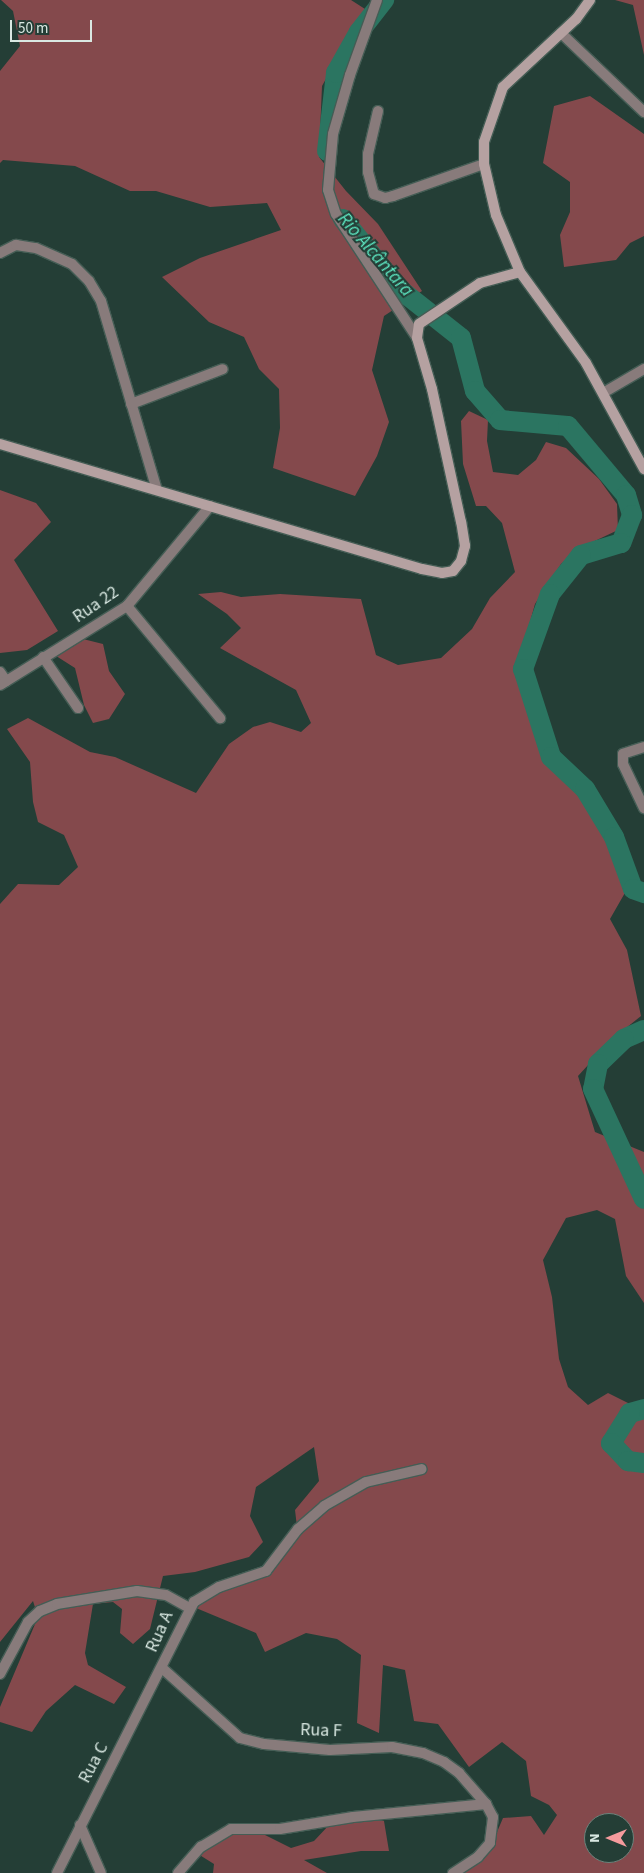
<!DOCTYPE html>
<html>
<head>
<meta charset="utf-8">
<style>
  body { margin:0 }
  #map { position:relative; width:644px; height:1873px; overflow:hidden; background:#243e36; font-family:"Source Sans 3",sans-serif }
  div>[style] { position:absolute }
  .green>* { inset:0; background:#84494c }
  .river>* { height:20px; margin:-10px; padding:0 10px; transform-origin:10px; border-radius:10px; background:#2b7561 }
  .roads { filter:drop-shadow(1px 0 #455d55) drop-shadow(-1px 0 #455d55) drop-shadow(0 1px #455d55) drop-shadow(0 -1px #455d55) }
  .street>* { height:10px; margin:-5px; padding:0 5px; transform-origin:5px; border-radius:5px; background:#887b7b }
  .secondary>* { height:10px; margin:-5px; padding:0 5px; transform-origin:5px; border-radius:5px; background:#b5a1a1 }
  span { translate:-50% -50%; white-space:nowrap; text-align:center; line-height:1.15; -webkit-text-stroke:4px #243e36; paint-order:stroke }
  .street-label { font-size:18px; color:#d9e8e2 }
  .water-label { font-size:19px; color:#5de6c1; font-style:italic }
  .north { position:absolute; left:584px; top:1813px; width:50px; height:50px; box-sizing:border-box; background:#243e36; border:1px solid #6c827b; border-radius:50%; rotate:270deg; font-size:14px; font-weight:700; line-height:20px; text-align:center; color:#d9e8e2 }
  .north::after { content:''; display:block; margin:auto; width:18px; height:22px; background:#f59b9d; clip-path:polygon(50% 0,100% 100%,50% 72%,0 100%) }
  .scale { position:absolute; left:10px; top:20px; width:82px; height:22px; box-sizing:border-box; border:2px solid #d9e8e2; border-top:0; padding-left:6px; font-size:15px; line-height:18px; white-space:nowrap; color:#d9e8e2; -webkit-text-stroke:4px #243e36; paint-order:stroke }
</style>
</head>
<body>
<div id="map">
  <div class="green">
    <div style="clip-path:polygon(1px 0,351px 0,365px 9px,322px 86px,319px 157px,346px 191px,378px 224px,422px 291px,384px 316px,372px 370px,389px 422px,377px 456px,355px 496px,273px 468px,280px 428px,279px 389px,259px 369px,244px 337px,209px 322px,162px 277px,200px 258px,281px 230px,267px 203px,210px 207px,156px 191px,130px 191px,75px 166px,3px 160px,0 163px,0 71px,20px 46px,13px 11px)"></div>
    <div style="clip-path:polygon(615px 0,644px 0,644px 55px,633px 5px)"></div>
    <div style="clip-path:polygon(590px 96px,644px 134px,644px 236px,630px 243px,616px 260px,564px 267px,560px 235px,570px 212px,570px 182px,543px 163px,554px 106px)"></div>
    <div style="clip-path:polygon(evenodd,469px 411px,488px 420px,487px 441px,493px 472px,518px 475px,536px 460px,546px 442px,566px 448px,599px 479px,617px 504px,618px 530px,580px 548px,561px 564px,535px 604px,515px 675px,548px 766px,586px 801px,607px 838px,626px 891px,610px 919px,627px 950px,641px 1016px,611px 1040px,578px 1076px,595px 1132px,644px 1152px,644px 1303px,626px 1276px,615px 1219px,597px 1210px,566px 1218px,543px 1260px,552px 1297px,559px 1359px,568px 1387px,588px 1405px,608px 1393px,644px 1411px,644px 1873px,460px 1873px,488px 1853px,503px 1818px,531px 1816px,544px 1835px,557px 1815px,549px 1805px,531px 1796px,526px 1761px,502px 1742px,469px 1767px,438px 1724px,414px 1721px,405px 1670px,383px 1665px,379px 1733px,357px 1723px,361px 1655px,337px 1639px,306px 1633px,265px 1652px,256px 1633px,196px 1608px,230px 1580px,266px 1565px,297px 1527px,295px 1510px,319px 1481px,314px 1447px,256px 1487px,250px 1516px,263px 1542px,249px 1557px,195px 1572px,163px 1576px,150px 1629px,133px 1644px,120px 1633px,122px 1609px,113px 1602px,93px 1604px,85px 1653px,88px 1665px,126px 1687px,114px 1704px,75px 1685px,46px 1711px,32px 1732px,0 1722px,0 1707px,38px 1617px,33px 1601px,0 1642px,0 904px,18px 884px,59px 885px,78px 867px,64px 835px,38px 822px,33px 802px,30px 762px,7px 729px,28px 718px,90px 752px,115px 757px,196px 793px,229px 744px,253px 727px,270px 722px,301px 732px,311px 723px,296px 690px,220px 648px,241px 628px,227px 614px,198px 594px,221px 592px,241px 597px,280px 594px,361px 599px,376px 655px,398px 665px,441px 658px,472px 629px,490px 598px,515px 572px,502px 523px,486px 506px,476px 506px,463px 464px,461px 421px,469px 411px,594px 1823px,624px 1823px,624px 1853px,594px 1853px,594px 1823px)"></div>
    <div style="clip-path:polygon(0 490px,36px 503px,51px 522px,14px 560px,58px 631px,27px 650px,0 653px)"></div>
    <div style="clip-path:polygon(83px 639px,103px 644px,109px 671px,125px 694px,109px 719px,93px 723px,84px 705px,75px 668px,53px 654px)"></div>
    <div style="clip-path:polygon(366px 1817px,384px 1821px,389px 1851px,361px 1851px,304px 1860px,327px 1873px,213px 1873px,214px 1864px,198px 1854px,237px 1830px,259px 1832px,291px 1848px,314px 1841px,330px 1824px)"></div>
  </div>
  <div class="river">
    <div style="left:327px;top:151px;width:79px;rotate:-83.4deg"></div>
    <div style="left:336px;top:73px;width:47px;rotate:-60.7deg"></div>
    <div style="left:359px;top:32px;width:41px;rotate:-52deg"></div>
    <div style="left:343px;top:219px;width:88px;rotate:51.4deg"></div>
    <div style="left:398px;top:288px;width:80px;rotate:38.4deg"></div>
    <div style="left:461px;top:338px;width:55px;rotate:75.2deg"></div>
    <div style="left:475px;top:391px;width:38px;rotate:49deg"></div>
    <div style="left:500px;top:420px;width:68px;rotate:5deg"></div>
    <div style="left:568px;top:426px;width:90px;rotate:50deg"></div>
    <div style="left:626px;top:495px;width:21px;rotate:73deg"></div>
    <div style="left:632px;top:515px;width:30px;rotate:111deg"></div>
    <div style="left:621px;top:543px;width:42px;rotate:163.3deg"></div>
    <div style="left:581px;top:555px;width:50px;rotate:128.5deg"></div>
    <div style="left:550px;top:594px;width:80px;rotate:109.8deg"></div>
    <div style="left:523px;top:669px;width:92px;rotate:72.3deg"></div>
    <div style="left:551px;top:757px;width:47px;rotate:43.3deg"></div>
    <div style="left:585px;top:789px;width:56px;rotate:58.9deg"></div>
    <div style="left:614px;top:837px;width:55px;rotate:69.9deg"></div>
    <div style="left:633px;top:889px;width:12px;rotate:20deg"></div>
    <div style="left:644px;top:1030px;width:22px;rotate:156deg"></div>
    <div style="left:624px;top:1039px;width:36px;rotate:136deg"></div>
    <div style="left:598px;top:1064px;width:25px;rotate:101deg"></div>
    <div style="left:593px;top:1089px;width:121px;rotate:65.1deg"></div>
    <div style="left:644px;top:1409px;width:15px;rotate:164deg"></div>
    <div style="left:630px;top:1413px;width:36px;rotate:122deg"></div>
    <div style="left:611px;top:1443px;width:25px;rotate:47deg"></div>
    <div style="left:628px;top:1461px;width:16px;rotate:7deg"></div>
  </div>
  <div class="roads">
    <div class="street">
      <div style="left:377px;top:0;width:80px;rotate:109.8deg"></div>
      <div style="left:350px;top:75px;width:61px;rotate:106.1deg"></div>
      <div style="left:333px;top:134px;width:56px;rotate:95.1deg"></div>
      <div style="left:328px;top:190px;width:25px;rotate:72deg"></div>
      <div style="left:336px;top:214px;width:148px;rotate:56.8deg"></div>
      <div style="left:561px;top:33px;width:115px;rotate:43.6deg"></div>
      <div style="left:378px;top:111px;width:44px;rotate:103.1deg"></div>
      <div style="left:368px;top:154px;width:18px;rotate:90deg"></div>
      <div style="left:368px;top:172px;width:23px;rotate:75deg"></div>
      <div style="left:374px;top:194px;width:12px;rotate:20deg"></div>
      <div style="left:385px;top:198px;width:8px;rotate:-14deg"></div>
      <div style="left:393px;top:196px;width:96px;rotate:-19.4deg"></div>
      <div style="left:0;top:253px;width:18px;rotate:-27deg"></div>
      <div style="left:16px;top:245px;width:20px;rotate:9deg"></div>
      <div style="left:36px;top:248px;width:39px;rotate:24deg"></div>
      <div style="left:72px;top:264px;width:24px;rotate:45deg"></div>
      <div style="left:89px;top:281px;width:23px;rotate:59deg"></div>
      <div style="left:101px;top:301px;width:197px;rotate:73.5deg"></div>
      <div style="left:603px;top:393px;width:48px;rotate:-30.3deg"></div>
      <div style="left:131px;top:404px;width:98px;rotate:-20.8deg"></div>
      <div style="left:127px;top:606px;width:146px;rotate:50.3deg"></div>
      <div style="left:43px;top:657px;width:62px;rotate:55.5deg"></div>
      <div style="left:0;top:672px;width:11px;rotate:56deg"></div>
      <div style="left:0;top:685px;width:150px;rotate:-31.9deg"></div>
      <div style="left:127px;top:606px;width:130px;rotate:-50.3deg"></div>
      <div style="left:644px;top:747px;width:22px;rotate:162deg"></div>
      <div style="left:623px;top:754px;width:10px;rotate:90deg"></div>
      <div style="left:623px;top:764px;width:49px;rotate:64.5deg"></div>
      <div style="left:162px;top:1668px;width:105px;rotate:41.9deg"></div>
      <div style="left:240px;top:1738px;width:25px;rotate:14deg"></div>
      <div style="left:264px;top:1744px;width:66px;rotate:5.2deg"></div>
      <div style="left:330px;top:1750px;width:62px;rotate:-2.8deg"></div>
      <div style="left:392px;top:1747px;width:32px;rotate:11deg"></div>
      <div style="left:423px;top:1753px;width:23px;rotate:23deg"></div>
      <div style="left:444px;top:1762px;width:19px;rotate:36deg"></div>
      <div style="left:459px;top:1773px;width:41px;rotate:48.9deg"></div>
      <div style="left:486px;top:1804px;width:15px;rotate:62deg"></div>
      <div style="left:493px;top:1817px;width:26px;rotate:97deg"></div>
      <div style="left:490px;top:1843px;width:18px;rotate:131deg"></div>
      <div style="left:478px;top:1857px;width:30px;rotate:147deg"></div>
      <div style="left:0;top:1674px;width:59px;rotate:-61.7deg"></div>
      <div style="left:28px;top:1622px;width:16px;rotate:-43deg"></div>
      <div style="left:40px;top:1611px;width:18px;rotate:-22deg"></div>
      <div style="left:57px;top:1604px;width:81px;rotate:-9.2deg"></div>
      <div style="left:137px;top:1591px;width:29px;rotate:8deg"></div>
      <div style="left:166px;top:1595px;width:26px;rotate:29deg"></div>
      <div style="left:80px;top:1825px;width:52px;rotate:66.4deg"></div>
      <div style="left:57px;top:1873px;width:304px;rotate:-63.2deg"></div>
      <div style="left:194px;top:1602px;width:29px;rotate:-31deg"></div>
      <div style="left:219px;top:1587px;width:50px;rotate:-18.8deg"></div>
      <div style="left:266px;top:1571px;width:53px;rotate:-52.7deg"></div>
      <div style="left:298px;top:1529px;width:35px;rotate:-41deg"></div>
      <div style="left:324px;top:1506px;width:48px;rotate:-29.7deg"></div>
      <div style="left:366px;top:1482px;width:57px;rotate:-13.1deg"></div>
      <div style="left:178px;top:1873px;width:35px;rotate:-49deg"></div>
      <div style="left:201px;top:1847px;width:35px;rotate:-31deg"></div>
      <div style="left:231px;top:1829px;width:49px"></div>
      <div style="left:280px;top:1829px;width:74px;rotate:-9.3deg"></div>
      <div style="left:353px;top:1817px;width:134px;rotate:-5.6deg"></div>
    </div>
    <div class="secondary">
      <div style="left:590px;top:0;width:24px;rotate:126deg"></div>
      <div style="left:576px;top:19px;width:100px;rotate:137deg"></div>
      <div style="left:503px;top:87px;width:58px;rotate:109.1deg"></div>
      <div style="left:484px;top:142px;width:22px;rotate:90deg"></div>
      <div style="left:484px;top:164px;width:52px;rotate:76.8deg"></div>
      <div style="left:496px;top:215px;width:62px;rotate:67.2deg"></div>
      <div style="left:520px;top:272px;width:112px;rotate:54deg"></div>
      <div style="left:586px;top:363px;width:121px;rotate:61.3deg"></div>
      <div style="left:0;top:444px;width:440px;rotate:16.5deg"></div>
      <div style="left:422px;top:569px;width:20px;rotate:11deg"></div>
      <div style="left:442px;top:573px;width:11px;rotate:-10deg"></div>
      <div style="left:453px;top:571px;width:13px;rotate:-51deg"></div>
      <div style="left:461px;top:561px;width:16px;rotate:-75deg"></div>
      <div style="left:465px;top:546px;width:24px;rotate:-99deg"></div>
      <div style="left:461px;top:522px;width:136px;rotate:-102.3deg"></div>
      <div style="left:432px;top:389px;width:53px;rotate:-106.4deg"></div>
      <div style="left:417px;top:338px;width:14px;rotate:-82deg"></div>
      <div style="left:419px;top:324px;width:73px;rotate:-33.9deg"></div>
      <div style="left:480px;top:283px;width:41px;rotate:-15.4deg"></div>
    </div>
  </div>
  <div class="street-label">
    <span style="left:96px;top:605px;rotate:-34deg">Rua 22</span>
    <span style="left:160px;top:1632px;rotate:-66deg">Rua A</span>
    <span style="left:321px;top:1731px;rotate:2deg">Rua F</span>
    <span style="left:94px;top:1763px;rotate:-62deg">Rua C</span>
  </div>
  <div class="water-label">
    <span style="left:375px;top:255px;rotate:49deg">Rio Alcântara</span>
  </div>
  <div class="north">N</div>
  <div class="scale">50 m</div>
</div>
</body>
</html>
